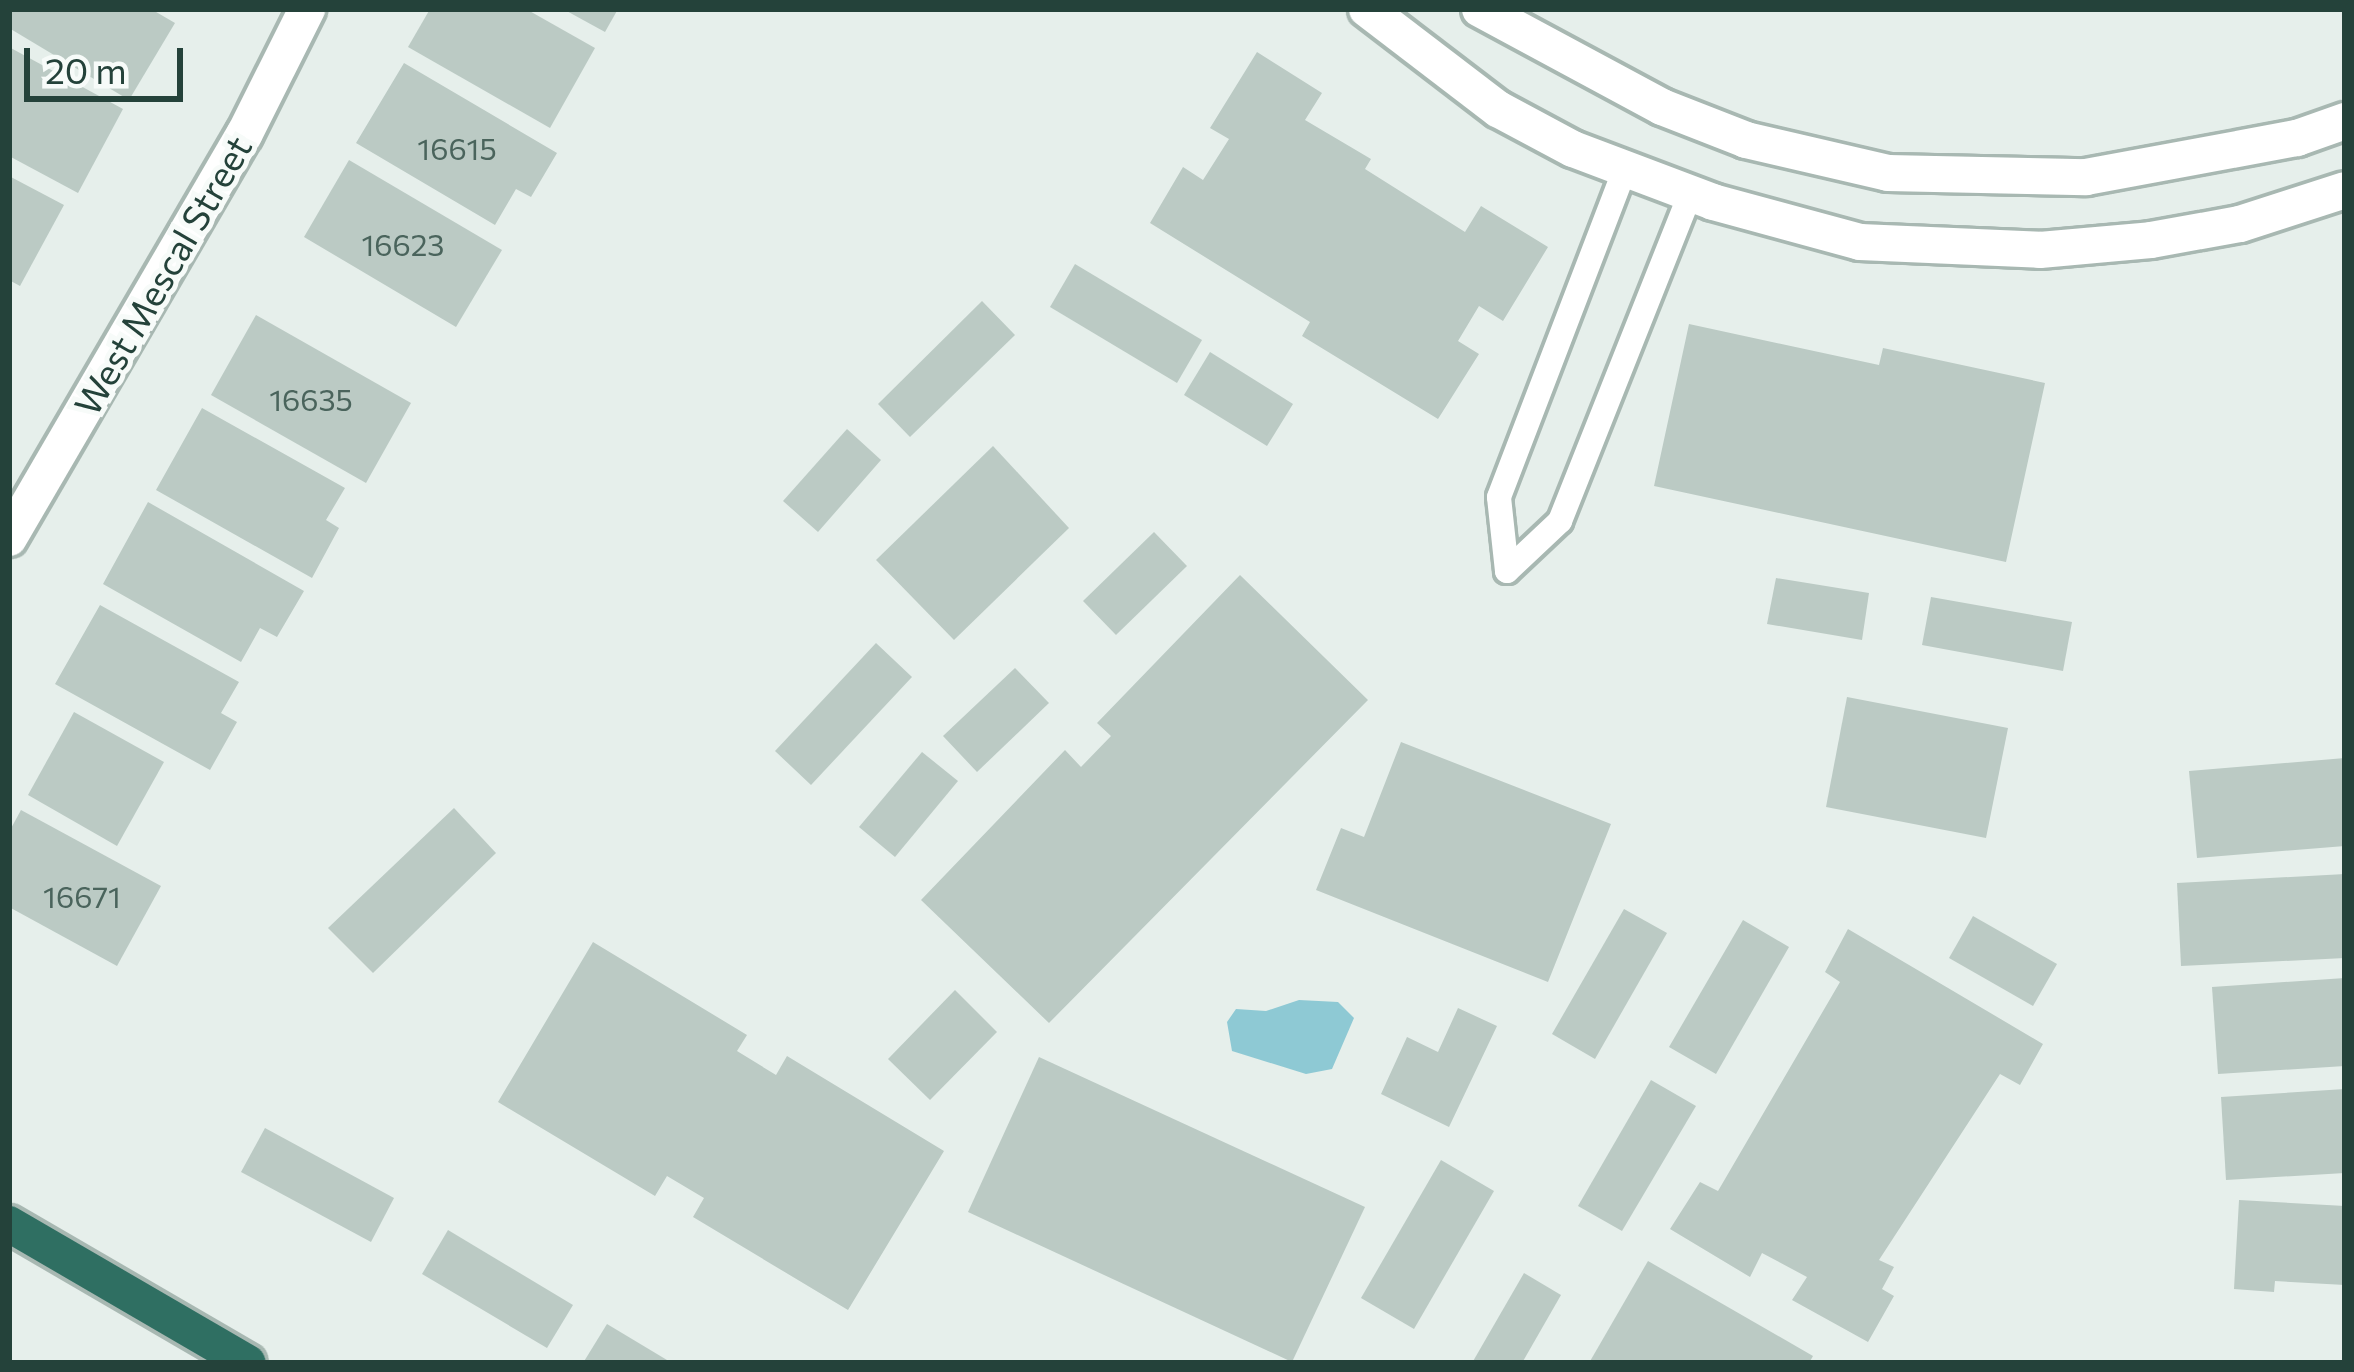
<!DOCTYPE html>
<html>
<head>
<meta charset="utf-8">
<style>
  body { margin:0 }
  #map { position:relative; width:2354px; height:1372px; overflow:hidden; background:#e6efeb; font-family:Commissioner,sans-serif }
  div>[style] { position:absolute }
  .water>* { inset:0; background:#8ec9d4 }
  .building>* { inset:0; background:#bbcac4 }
  .roads { filter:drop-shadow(3px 0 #a8b8b2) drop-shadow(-3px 0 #a8b8b2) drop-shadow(0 3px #a8b8b2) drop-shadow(0 -3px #a8b8b2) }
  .lane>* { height:24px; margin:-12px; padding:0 12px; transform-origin:12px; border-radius:12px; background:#fff }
  .street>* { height:36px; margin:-18px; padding:0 18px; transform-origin:18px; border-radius:18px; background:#fff }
  .secondary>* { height:36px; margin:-18px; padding:0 18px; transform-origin:18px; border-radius:18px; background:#fff }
  .highway>* { height:36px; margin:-18px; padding:0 18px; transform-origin:18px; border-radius:18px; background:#2f6f62 }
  span { translate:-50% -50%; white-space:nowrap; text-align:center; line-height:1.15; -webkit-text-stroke:10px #f7fbf9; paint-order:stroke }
  .number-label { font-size:30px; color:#4a645c }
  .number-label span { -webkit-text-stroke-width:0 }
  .street-label { font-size:36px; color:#24423a }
  .frame { position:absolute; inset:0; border:12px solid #24423a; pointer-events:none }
  .scale { position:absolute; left:24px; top:48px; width:159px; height:54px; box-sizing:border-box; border:6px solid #24423a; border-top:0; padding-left:15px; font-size:36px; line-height:42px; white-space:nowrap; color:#24423a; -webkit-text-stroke:9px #f7fbf9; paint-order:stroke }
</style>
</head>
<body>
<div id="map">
  <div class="water">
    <div style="clip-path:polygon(1299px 1000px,1338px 1002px,1354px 1018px,1332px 1069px,1306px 1074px,1232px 1051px,1227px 1022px,1236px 1009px,1266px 1011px)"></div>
  </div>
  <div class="building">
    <div style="clip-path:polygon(9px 9px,151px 9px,175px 23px,129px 100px,9px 28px)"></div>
    <div style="clip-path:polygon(430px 9px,526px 9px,595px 48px,550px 128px,408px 47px)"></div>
    <div style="clip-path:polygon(563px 9px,618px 9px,605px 32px)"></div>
    <div style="clip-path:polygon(9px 47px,123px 109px,78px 193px,9px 156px)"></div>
    <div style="clip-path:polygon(1257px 52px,1322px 93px,1305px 120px,1371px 159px,1365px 169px,1465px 232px,1481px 206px,1548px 247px,1503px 321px,1479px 306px,1458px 341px,1479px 354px,1438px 419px,1302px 336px,1310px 322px,1150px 223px,1183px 167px,1203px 180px,1229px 139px,1210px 128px)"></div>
    <div style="clip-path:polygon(404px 63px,557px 153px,531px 197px,516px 189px,495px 225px,356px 143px)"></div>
    <div style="clip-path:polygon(349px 160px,502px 250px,456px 327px,304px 237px)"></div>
    <div style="clip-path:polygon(9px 176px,64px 205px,20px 286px,9px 280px)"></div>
    <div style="clip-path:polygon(1075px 264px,1202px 340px,1177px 383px,1050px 307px)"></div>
    <div style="clip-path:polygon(982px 301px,1015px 335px,910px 437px,878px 404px)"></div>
    <div style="clip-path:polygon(256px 315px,411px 403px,366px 483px,211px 395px)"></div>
    <div style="clip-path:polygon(1689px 324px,1879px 365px,1883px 348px,2045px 383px,2006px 562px,1654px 486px)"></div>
    <div style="clip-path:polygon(1210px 352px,1293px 404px,1267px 446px,1184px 395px)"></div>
    <div style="clip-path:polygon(202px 408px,345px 488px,326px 520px,339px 528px,312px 578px,156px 490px)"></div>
    <div style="clip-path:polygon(847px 429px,881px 460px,818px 532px,783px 501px)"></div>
    <div style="clip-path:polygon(993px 446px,1069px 528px,954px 640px,876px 560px)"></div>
    <div style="clip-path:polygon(148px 502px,304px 591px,277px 637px,260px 628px,241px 662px,103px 584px)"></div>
    <div style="clip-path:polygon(1154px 532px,1187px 566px,1116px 635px,1083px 601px)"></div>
    <div style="clip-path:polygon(1240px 575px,1368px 700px,1049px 1023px,921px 900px,1065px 750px,1081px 767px,1111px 736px,1097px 723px)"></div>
    <div style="clip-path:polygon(1776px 578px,1869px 593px,1862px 640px,1767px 624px)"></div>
    <div style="clip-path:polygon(1931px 597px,2072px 622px,2063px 671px,1922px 645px)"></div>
    <div style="clip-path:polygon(100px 605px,239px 682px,221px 713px,237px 722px,210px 770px,55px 684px)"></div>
    <div style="clip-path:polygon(876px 643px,912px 677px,811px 785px,775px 751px)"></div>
    <div style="clip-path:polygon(1015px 668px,1049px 703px,977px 772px,943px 736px)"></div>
    <div style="clip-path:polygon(1847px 697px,2008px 728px,1986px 838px,1826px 807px)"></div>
    <div style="clip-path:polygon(74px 712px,164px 762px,117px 846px,28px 795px)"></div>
    <div style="clip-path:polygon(1401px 742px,1611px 824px,1548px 982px,1316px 890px,1341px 828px,1364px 837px)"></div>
    <div style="clip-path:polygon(922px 752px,958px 781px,895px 857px,859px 827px)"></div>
    <div style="clip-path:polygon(2345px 758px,2345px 846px,2197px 858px,2189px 771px)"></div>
    <div style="clip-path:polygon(454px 808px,496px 853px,373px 973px,328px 928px)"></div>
    <div style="clip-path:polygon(21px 810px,161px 886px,117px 966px,9px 907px,9px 832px)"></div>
    <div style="clip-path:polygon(2345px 874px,2345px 958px,2181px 966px,2177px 883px)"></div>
    <div style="clip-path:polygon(1624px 909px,1667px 933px,1595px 1059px,1552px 1034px)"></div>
    <div style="clip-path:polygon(1973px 916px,2057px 964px,2033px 1006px,1949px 958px)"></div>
    <div style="clip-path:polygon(1743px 920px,1789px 947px,1716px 1074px,1669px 1047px)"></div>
    <div style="clip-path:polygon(1848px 929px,2043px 1044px,2020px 1085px,2000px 1074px,1879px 1260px,1894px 1267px,1882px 1289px,1894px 1296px,1868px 1342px,1792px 1300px,1807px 1277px,1762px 1253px,1750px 1277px,1670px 1229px,1700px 1182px,1718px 1191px,1840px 982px,1825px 972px)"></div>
    <div style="clip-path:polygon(593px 942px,747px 1035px,737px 1051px,776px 1075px,787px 1056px,944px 1151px,848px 1310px,693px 1217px,704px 1198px,667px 1176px,655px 1196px,498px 1102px)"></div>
    <div style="clip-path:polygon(2345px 978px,2345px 1066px,2218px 1074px,2212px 987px)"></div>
    <div style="clip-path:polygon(955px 990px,997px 1032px,930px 1100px,888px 1059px)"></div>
    <div style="clip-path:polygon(1458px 1008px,1497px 1026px,1449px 1127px,1381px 1094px,1407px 1037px,1438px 1052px)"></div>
    <div style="clip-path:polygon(1039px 1057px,1365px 1207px,1292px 1362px,968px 1212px)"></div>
    <div style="clip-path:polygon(1651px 1080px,1696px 1106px,1622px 1231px,1578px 1206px)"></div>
    <div style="clip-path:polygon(2345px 1089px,2345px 1173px,2226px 1180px,2221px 1097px)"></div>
    <div style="clip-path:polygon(265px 1128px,394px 1198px,371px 1242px,241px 1172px)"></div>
    <div style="clip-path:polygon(1441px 1160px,1494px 1191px,1414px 1329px,1361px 1298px)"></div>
    <div style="clip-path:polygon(2239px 1200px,2345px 1206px,2345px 1285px,2275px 1281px,2274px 1292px,2234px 1289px)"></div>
    <div style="clip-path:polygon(448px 1230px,573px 1305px,547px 1348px,422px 1274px)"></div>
    <div style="clip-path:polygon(1648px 1261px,1813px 1356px,1809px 1363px,1589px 1363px)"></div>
    <div style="clip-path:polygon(1524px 1273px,1561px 1295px,1522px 1363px,1472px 1363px)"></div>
    <div style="clip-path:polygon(607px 1324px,672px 1363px,583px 1363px)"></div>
  </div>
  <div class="roads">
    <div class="lane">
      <div style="left:1507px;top:571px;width:73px;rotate:-43.3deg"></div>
      <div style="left:1560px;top:521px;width:351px;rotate:-68.3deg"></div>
      <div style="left:1507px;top:571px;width:74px;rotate:-96.2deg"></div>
      <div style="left:1499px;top:497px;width:349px;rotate:-69deg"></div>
    </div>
    <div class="street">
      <div style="left:9px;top:538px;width:467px;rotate:-59.8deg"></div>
      <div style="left:244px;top:135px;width:141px;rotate:-63.4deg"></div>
    </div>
    <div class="secondary">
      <div style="left:1367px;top:9px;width:165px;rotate:37.4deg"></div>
      <div style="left:1498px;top:109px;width:85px;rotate:28.1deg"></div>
      <div style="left:1573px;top:149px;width:150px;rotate:20.7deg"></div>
      <div style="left:1713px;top:202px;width:152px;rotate:15.2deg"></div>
      <div style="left:1860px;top:242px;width:180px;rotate:2.5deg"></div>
      <div style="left:2040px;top:250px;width:111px;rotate:-5.1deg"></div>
      <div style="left:2151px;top:240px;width:90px;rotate:-10.2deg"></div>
      <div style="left:2240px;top:224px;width:110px;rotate:-17.9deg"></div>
      <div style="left:1480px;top:9px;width:207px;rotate:28.3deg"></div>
      <div style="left:1662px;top:107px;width:90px;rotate:21.4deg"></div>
      <div style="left:1746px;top:140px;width:146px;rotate:13.1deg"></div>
      <div style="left:1888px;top:173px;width:198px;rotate:1.2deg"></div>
      <div style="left:2086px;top:177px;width:215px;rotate:-10.5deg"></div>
      <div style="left:2297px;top:138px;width:51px;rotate:-19.5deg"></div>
    </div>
    <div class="highway">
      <div style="left:9px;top:1224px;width:276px;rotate:30.2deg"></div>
    </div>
  </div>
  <div class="number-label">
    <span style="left:457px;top:148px">16615</span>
    <span style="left:403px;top:244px">16623</span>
    <span style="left:311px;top:399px">16635</span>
    <span style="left:82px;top:896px">16671</span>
  </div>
  <div class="street-label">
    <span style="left:162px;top:275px;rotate:-60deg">West Mescal Street</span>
  </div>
  <div class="frame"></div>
  <div class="scale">20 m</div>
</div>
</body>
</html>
